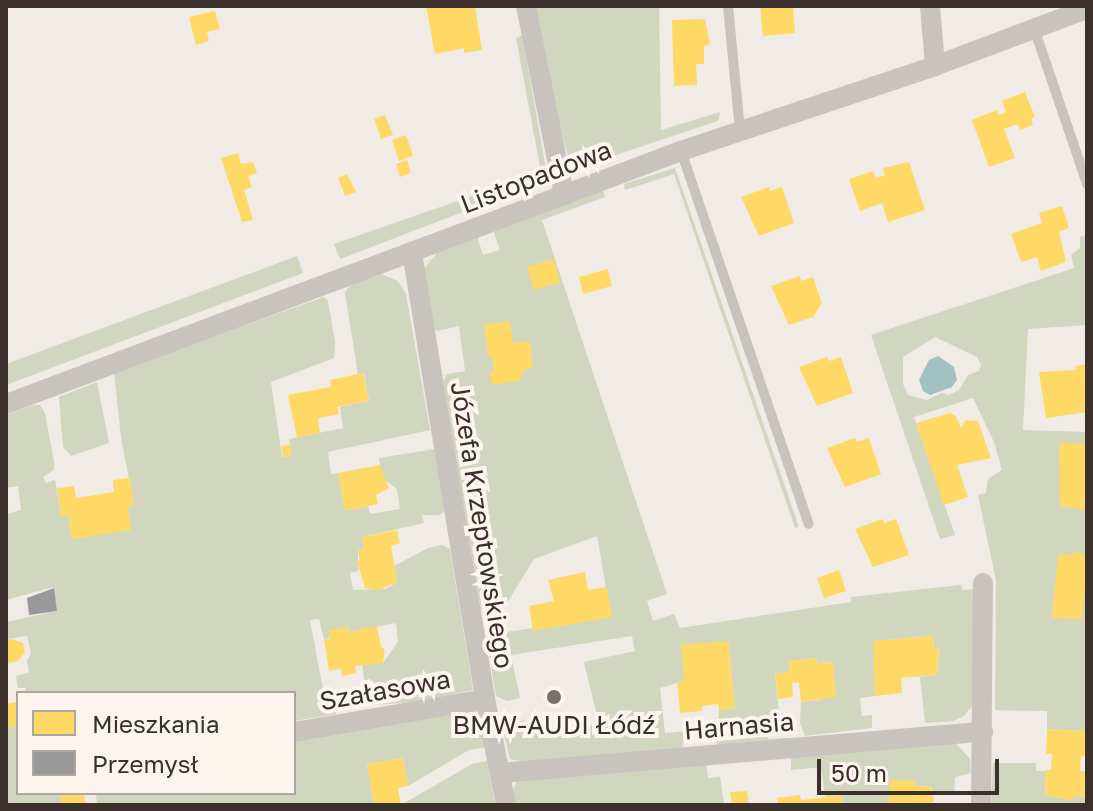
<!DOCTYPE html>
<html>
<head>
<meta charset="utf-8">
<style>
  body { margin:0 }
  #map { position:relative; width:1093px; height:811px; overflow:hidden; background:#f0ebe5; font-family:"Golos Text",sans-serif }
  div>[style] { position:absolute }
  .green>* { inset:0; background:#d1d6bf }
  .water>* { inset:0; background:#a1c2c1 }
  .homes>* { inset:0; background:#ffd966 }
  .industry>* { inset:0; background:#999 }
  .service>* { height:10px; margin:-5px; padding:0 5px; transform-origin:5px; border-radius:5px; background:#c9c3be }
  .minor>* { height:20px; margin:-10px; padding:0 10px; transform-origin:10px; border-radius:10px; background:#c9c3be }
  .dots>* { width:22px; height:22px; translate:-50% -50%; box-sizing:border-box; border:4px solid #fbf5ee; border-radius:50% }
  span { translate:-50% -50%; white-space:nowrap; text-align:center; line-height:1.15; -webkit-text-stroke:8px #fbf5ee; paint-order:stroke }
  .street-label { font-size:26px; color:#3b302b }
  .poi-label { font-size:26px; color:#3b302b }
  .frame { position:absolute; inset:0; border:8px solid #3b302b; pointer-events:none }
  .legend { position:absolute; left:16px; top:691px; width:280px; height:104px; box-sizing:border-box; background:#fbf5ee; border:2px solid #aea6a0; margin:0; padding:10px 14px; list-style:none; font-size:24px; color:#3b302b }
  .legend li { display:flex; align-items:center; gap:16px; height:40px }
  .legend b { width:40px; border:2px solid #aea6a0 }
  .scale { position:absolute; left:817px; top:759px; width:182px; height:36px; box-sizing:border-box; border:4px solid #3b302b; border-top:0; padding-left:10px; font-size:24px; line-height:28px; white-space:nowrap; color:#3b302b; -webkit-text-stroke:6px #fbf5ee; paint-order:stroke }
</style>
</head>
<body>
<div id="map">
  <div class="green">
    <div style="clip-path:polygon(535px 6px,659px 6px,661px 130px,720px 112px,718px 121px,577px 168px,568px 156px,551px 92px)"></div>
    <div style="clip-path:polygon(522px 35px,546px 169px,541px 182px,340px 259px,334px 244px,541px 172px,516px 38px)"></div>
    <div style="clip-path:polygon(675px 168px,799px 527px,795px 528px,674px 174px,625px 190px,624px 184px)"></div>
    <div style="clip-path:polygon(603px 189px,605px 197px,542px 220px,667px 594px,647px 601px,653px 621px,674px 614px,680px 628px,851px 602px,851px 597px,961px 585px,963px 590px,975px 589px,973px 705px,964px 716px,953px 721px,925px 723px,920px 677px,937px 675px,939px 648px,934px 648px,933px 636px,874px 641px,875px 696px,860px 698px,862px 716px,872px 715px,872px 728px,805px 736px,800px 723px,801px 702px,820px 700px,833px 662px,817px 663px,816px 658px,789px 661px,789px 672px,775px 674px,780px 724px,769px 724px,768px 739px,789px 738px,793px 742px,716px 751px,719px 710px,735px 708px,728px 641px,684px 681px,660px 688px,665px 733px,687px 731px,682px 750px,526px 762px,510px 759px,504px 733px,513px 723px,524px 720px,528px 733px,599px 724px,584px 662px,635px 651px,632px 636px,511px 655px,520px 698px,507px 701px,496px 696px,487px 641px,493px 634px,611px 617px,597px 536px,534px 559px,502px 611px,492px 613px,481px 610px,443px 382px,447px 374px,465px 371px,459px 326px,438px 331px,434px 328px,424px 279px,425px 267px,439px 251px,477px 236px,483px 255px,500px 250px,494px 233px,501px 225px)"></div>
    <div style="clip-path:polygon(evenodd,1087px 235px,1087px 325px,1028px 329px,1023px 430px,1087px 432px,1087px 731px,1047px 729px,1047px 711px,995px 710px,996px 581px,978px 495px,986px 493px,988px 479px,1002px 470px,994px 442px,973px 398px,914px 417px,955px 535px,940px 539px,871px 335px,1074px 268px,1071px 255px,1080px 248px,1080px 237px,1087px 235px,935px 337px,977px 357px,981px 365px,979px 371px,968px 375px,959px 390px,949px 395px,942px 393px,927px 400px,908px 395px,903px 384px,903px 357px,935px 337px)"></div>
    <div style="clip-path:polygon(297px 256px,303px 273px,6px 385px,6px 364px)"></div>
    <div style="clip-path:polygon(381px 274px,398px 281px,406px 294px,430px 430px,328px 452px,331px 474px,338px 473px,346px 511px,368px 506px,370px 514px,400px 509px,397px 489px,382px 478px,379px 458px,435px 449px,445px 511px,439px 515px,422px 515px,424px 523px,362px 537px,364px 549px,358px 550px,358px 571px,350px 573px,353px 590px,386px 589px,397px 582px,394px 566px,428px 548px,442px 545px,450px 549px,473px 690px,417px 702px,373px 705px,363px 694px,366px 693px,362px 664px,383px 663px,398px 642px,396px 623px,349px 632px,348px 627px,324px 640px,319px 619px,310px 620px,325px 700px,333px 700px,336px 714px,294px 721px,294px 693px,24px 693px,26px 688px,18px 688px,16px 676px,29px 672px,27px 661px,31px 653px,27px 636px,6px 639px,6px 622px,57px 611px,53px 587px,6px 600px,6px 514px,21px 510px,18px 486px,6px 488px,6px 415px,33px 405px,40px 405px,45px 413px,54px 462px,54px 470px,43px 477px,46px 483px,55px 480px,61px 515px,68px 515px,72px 538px,130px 530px,128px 506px,134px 504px,121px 438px,114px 372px,324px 297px,328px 301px,335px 342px,334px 358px,271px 382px,282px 457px,291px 456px,289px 439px,343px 428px,340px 407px,369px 401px,364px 374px,358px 375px,345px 293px,350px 285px)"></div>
    <div style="clip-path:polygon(97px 382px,109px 443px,71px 456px,63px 447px,59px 397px)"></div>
    <div style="clip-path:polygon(464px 706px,480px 713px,486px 747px,469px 750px,408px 786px,403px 758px,367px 764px,374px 805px,97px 805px,96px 794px,90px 794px,89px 793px,294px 793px,294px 738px)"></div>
    <div style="clip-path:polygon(18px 726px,18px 793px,60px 793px,62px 805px,6px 805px,6px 728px)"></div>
    <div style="clip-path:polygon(955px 742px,970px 759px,971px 773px,955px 777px,954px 795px,934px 794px,930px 786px,915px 786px,914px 780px,891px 780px,889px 805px,844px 805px,842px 795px,825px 797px,821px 767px,791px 770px,791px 754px)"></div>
    <div style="clip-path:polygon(487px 761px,495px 805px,401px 805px,472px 764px)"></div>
    <div style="clip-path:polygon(993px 763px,1036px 763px,1036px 771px,1046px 771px,1045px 795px,1073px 801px,1073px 796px,1087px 797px,1087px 805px,991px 805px)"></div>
    <div style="clip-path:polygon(706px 764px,708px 778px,720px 777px,724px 804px,513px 805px,511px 794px,518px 779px)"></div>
  </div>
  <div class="water">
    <div style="clip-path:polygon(938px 356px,954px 367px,957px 380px,952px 387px,930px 395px,923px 391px,919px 380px,929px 360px)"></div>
  </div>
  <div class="homes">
    <div style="clip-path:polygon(426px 6px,475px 6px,482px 50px,464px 53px,464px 48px,435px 54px)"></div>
    <div style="clip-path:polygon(760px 6px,793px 6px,795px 33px,763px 36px)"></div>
    <div style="clip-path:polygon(215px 11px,220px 29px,207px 32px,209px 41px,196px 45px,189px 17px)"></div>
    <div style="clip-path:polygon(705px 19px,710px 45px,704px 46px,704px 64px,696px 64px,697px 85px,674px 86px,672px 20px)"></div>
    <div style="clip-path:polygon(1025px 92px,1035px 117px,1031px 119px,1033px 125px,1020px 130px,1017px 124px,1004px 129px,1015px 158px,989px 167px,972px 120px,997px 110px,999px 115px,1006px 112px,1002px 101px)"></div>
    <div style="clip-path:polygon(385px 115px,393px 135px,381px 139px,374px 119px)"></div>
    <div style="clip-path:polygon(406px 135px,413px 156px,399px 161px,392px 140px)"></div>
    <div style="clip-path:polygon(238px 153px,241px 164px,253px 162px,257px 173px,248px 176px,252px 187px,244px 190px,253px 220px,242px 222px,221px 158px)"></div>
    <div style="clip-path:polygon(407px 160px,411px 173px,400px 177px,396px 164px)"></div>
    <div style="clip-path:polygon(909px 162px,925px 210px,888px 222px,882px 203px,860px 211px,849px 179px,873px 171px,876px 178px,885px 175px,883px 168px)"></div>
    <div style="clip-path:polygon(347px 174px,356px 192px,345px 196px,338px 178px)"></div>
    <div style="clip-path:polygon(769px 187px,770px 191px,782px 187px,794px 223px,759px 236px,741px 197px)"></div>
    <div style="clip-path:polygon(1062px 206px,1069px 228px,1059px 232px,1066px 262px,1041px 271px,1037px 257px,1021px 262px,1011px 234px,1042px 223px,1039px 213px)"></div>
    <div style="clip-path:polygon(554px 259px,560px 282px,534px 290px,527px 267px)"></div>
    <div style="clip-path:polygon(608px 269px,612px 286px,583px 294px,579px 277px)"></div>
    <div style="clip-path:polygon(800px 276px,801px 281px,813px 277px,822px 303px,813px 317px,789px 325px,771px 286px)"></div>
    <div style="clip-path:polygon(510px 321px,513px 343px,530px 341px,533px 368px,525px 369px,519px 381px,492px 385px,490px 371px,494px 371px,492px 356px,488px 357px,484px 325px)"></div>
    <div style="clip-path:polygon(827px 357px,829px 361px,841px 357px,853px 393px,817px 406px,799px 367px)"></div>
    <div style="clip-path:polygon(1087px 364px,1087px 412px,1046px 418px,1039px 372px,1076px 370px,1075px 366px)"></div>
    <div style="clip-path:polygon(363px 373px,369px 401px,337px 407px,339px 414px,318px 418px,320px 433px,297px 437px,288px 395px,331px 387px,330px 380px)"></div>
    <div style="clip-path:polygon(950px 413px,956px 416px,961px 428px,966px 420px,978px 421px,991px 458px,957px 465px,968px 497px,944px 505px,916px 423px)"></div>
    <div style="clip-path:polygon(855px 438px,857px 442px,869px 438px,881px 474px,845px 487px,827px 448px)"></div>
    <div style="clip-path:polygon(1059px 443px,1087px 444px,1087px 507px,1082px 510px,1060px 506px)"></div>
    <div style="clip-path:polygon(290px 445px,291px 456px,283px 457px,281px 446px)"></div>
    <div style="clip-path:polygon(380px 465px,389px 488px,376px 495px,378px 504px,345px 511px,338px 473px)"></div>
    <div style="clip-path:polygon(130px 478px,134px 505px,128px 506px,131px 530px,72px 539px,68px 515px,61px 516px,57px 488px,74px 486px,76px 498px,114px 492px,113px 480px)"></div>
    <div style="clip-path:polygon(883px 519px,884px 523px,896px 519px,909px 555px,873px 567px,855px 529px)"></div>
    <div style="clip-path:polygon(397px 530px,400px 543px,391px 546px,397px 582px,379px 590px,365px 588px,357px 561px,360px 560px,358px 550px,364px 549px,362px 537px)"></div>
    <div style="clip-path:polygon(1075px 552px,1087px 556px,1082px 619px,1052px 618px,1058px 555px,1071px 555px)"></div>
    <div style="clip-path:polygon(839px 570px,846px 591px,824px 598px,817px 578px)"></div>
    <div style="clip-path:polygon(585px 572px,588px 590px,606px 587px,612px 617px,533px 631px,529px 606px,554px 601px,548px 580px)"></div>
    <div style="clip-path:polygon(377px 626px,381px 647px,385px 649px,383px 663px,355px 666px,356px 673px,342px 676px,341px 669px,329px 671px,324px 640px,330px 638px,329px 630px,348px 627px,349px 632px)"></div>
    <div style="clip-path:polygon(933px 636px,934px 648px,939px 647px,937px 675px,901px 678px,902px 693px,875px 696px,873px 641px)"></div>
    <div style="clip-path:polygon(12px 639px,23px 643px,25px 652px,18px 661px,6px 664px,6px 640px)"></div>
    <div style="clip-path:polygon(728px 641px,735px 708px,719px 710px,718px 704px,702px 706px,702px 711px,680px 713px,677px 682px,684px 681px,681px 645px)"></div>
    <div style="clip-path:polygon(816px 658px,817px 663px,833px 662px,836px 697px,801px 702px,799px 682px,792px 683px,793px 697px,778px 699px,775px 674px,789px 672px,788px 661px)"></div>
    <div style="clip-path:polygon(18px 702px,18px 726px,6px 728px,6px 704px)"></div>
    <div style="clip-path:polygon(1047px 729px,1087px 731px,1087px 756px,1081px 756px,1080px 771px,1087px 772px,1087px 797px,1073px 796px,1073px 801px,1045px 795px,1046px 770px,1051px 770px,1052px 754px,1046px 754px)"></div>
    <div style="clip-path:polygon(403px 758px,408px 786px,398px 788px,401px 805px,374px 805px,367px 764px)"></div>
    <div style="clip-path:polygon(890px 780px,914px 780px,915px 786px,930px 786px,934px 801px,929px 805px,889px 805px)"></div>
    <div style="clip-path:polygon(747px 791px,749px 805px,732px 805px,730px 792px)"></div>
    <div style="clip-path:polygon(60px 793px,84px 793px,86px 805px,62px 805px)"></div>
    <div style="clip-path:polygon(800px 795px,801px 800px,842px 795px,843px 805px,778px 805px,777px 798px)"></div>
  </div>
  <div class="industry">
    <div style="clip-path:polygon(54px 588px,57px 611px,29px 615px,27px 598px)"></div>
  </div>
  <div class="service">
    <div style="left:728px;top:6px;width:126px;rotate:84.5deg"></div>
    <div style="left:1035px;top:31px;width:162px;rotate:71.2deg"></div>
    <div style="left:681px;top:151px;width:394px;rotate:71.1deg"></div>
  </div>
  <div class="minor">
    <div style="left:526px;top:6px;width:193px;rotate:78.6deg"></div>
    <div style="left:930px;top:6px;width:60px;rotate:85.2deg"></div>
    <div style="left:412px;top:252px;width:453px;rotate:80.7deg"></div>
    <div style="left:485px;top:699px;width:108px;rotate:78.8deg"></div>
    <div style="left:6px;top:404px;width:721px;rotate:-20.55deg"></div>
    <div style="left:681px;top:151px;width:268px;rotate:-18.5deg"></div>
    <div style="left:935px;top:66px;width:162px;rotate:-20.6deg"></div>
    <div style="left:294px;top:732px;width:194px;rotate:-9.8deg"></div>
    <div style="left:501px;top:773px;width:484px;rotate:-4.9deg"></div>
    <div style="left:981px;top:805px;width:222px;rotate:-89.5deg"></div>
  </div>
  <div class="dots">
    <div style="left:554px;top:697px;background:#7a716c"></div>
  </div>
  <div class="street-label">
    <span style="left:536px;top:177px;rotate:-21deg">Listopadowa</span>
    <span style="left:482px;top:525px;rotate:81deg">Józefa Krzeptowskiego</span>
    <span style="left:385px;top:690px;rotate:-10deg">Szałasowa</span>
    <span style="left:739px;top:726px;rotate:-5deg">Harnasia</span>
  </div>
  <div class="poi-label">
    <span style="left:554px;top:725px">BMW-AUDI Łódź</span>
  </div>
  <div class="frame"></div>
  <ul class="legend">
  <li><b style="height:22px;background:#ffd966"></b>Mieszkania</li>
  <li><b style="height:22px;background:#999"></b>Przemysł</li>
  </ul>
  <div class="scale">50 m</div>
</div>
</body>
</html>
